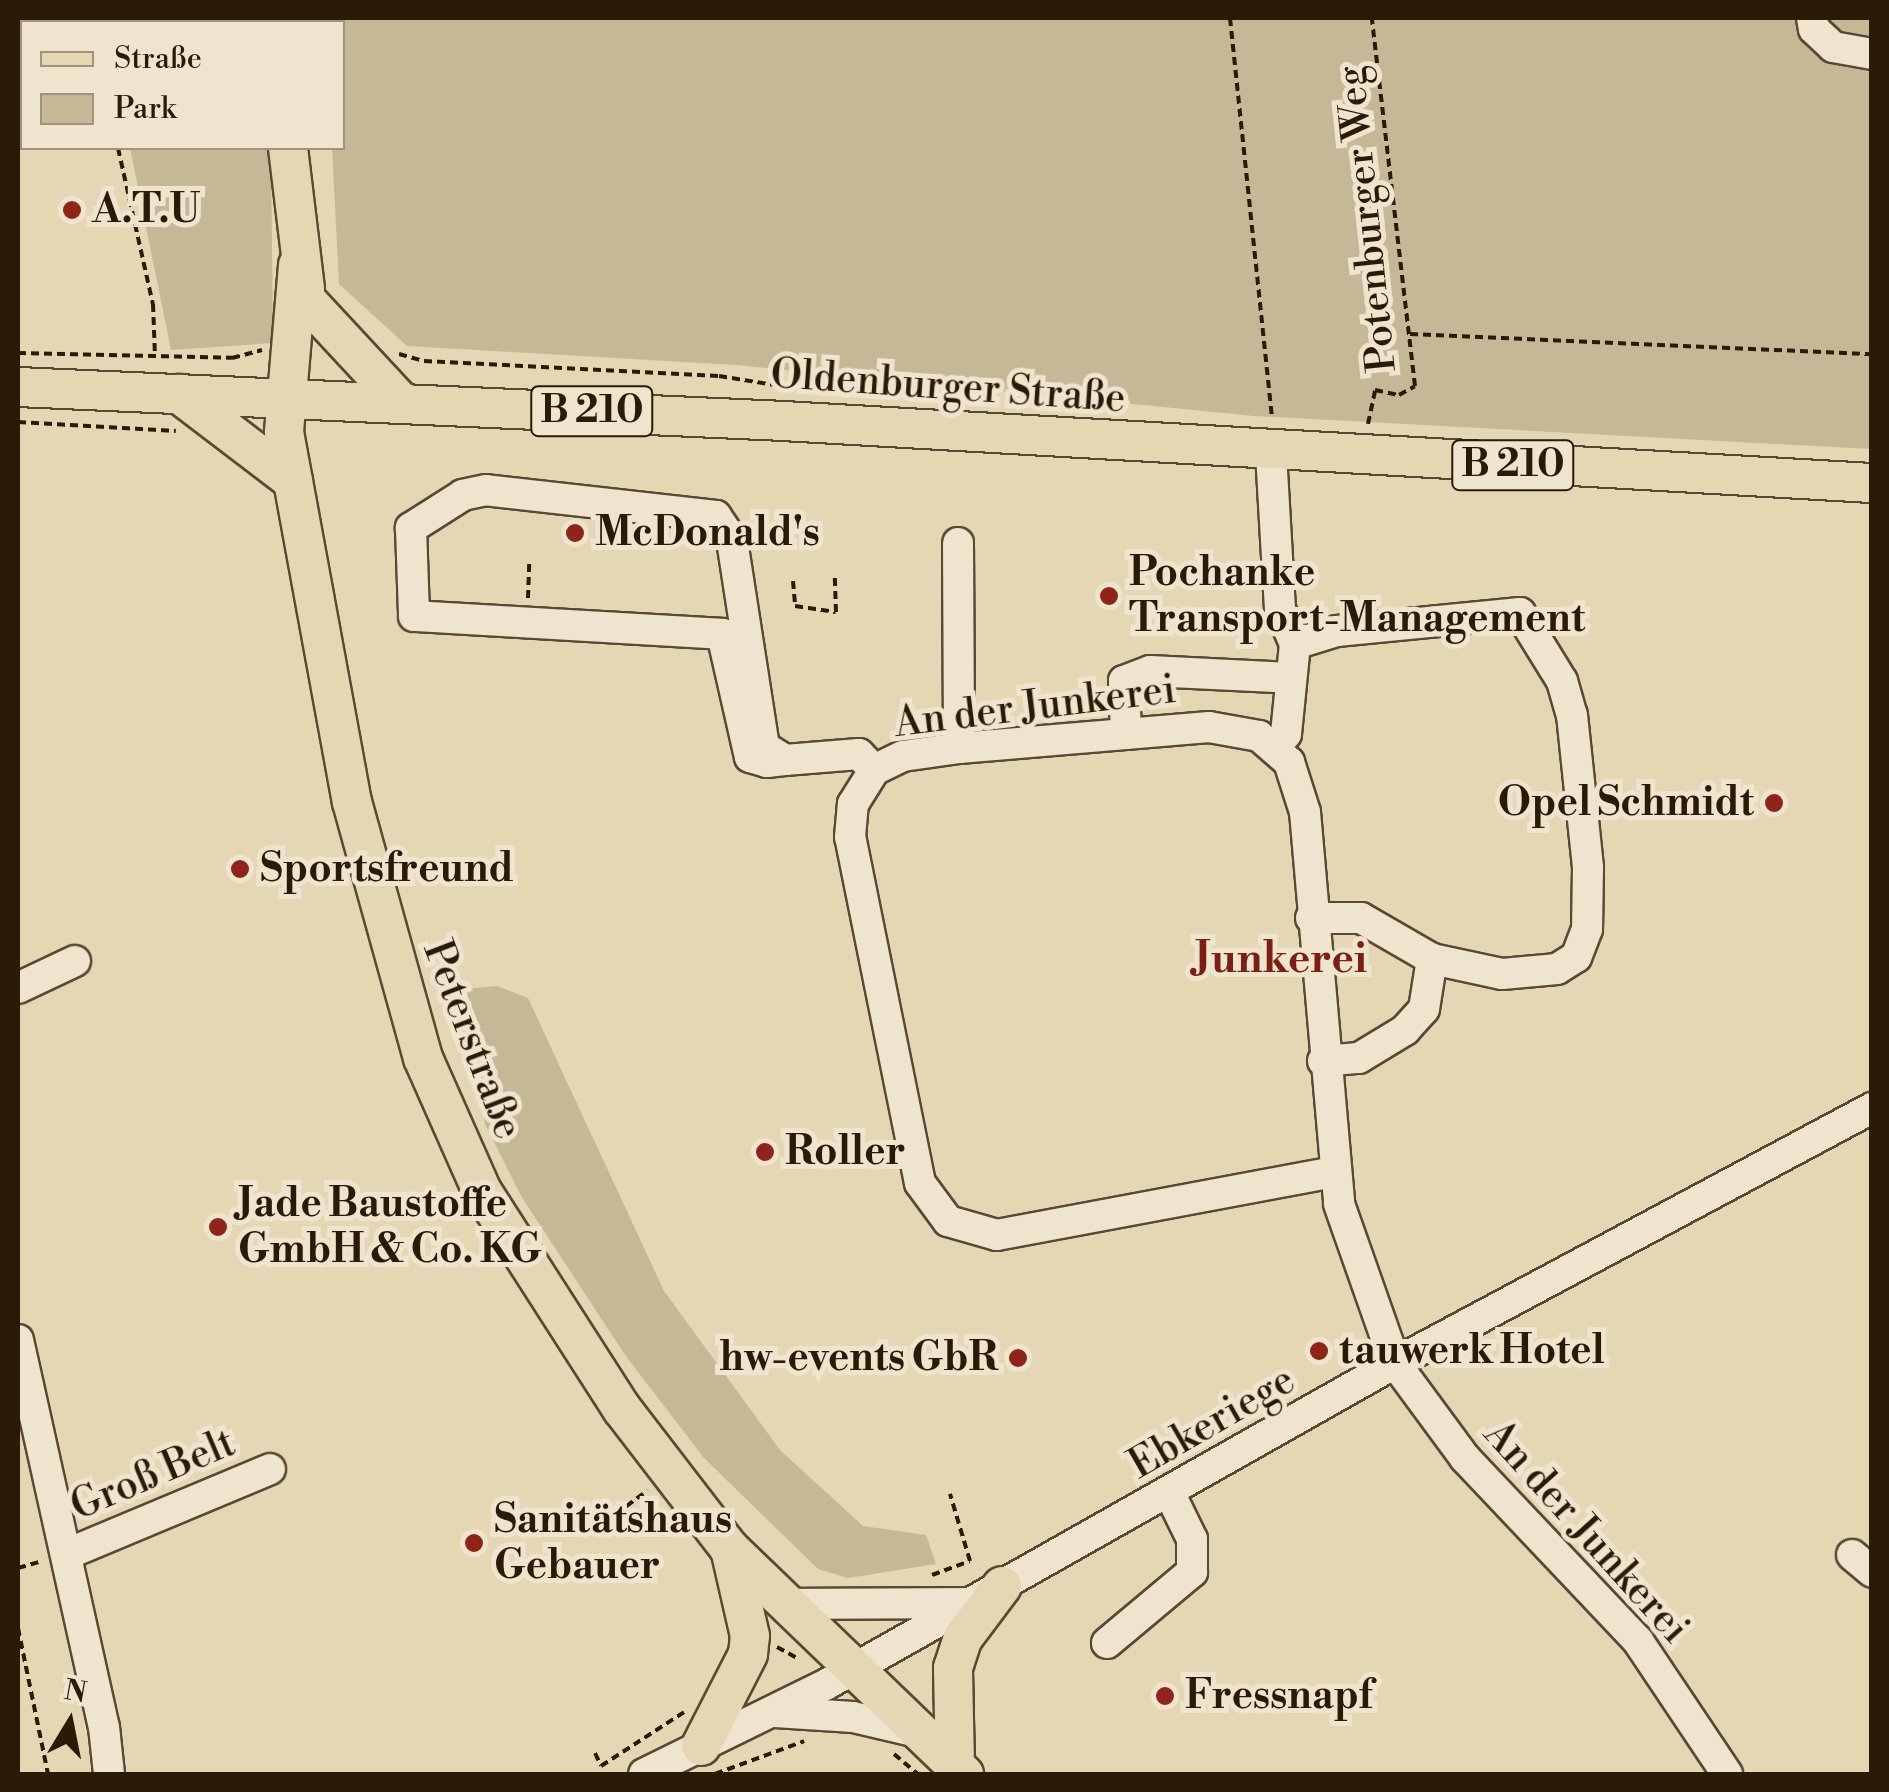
<!DOCTYPE html>
<html>
<head>
<meta charset="utf-8">
<style>
  body { margin:0 }
  #map { position:relative; width:1889px; height:1792px; overflow:hidden; background:#e6d7b4; font-family:"Libre Bodoni",serif }
  div>[style] { position:absolute }
  .green>* { inset:0; background:#c6b796 }
  .path>* { height:4px; margin-top:-2px; transform-origin:0; background:repeating-linear-gradient(90deg,#2a1a06 0 8px,transparent 0 13px) }
  .roads { filter:drop-shadow(2px 0 #594932) drop-shadow(-2px 0 #594932) drop-shadow(0 2px #594932) drop-shadow(0 -2px #594932) }
  .minor>* { height:30px; margin:-15px; padding:0 15px; transform-origin:15px; border-radius:15px; background:#efe5ce }
  .major>* { height:38px; margin:-19px; padding:0 19px; transform-origin:19px; border-radius:19px; background:#e6d7b4 }
  .dots>* { width:28px; height:28px; translate:-50% -50%; box-sizing:border-box; border:5px solid #efe5ce; border-radius:50% }
  span { translate:-50% -50%; white-space:nowrap; text-align:center; line-height:1.15; -webkit-text-stroke:10px #efe5ce; paint-order:stroke }
  .shield-label span { padding:2px 8px; background:#efe5ce; border:2px solid; border-radius:8px; -webkit-text-stroke-width:0 }
  .shield-label { font-size:38px; color:#2a1a06; font-weight:700 }
  .poi-label { font-size:40px; color:#2a1a06; font-weight:700 }
  .left { translate:0 -50%; text-align:left }
  .right { translate:-100% -50%; text-align:right }
  .street-label { font-size:40px; color:#2a1a06 }
  .neighbourhood-label { font-size:42px; color:#7a1f14; font-weight:700 }
  .frame { position:absolute; inset:0; border:20px solid #2a1a06; pointer-events:none }
  .legend { position:absolute; left:20px; top:20px; width:325px; height:130px; box-sizing:border-box; background:#efe5ce; border:2px solid #a0947e; margin:0; padding:12px 18px; list-style:none; font-size:30px; color:#2a1a06 }
  .legend li { display:flex; align-items:center; gap:20px; height:50px }
  .legend b { width:50px; border:2px solid #a0947e }
  .north { position:absolute; left:20px; top:1672px; width:100px; height:100px; -webkit-text-stroke:8px #efe5ce; paint-order:stroke; rotate:10deg; font-size:28px; font-weight:700; line-height:40px; text-align:center; color:#2a1a06 }
  .north::after { content:''; display:block; margin:auto; width:35px; height:45px; background:#2a1a06; clip-path:polygon(50% 0,100% 100%,50% 72%,0 100%) }
</style>
</head>
<body>
<div id="map">
  <div class="green">
    <div style="clip-path:polygon(103px 18px,262px 18px,262px 22px,104px 22px)"></div>
    <div style="clip-path:polygon(325px 18px,1871px 18px,1871px 449px,1254px 416px,735px 365px,407px 346px,339px 284px,332px 148px,342px 148px,342px 22px)"></div>
    <div style="clip-path:polygon(130px 148px,271px 148px,273px 343px,171px 350px)"></div>
    <div style="clip-path:polygon(497px 986px,528px 998px,664px 1291px,780px 1450px,863px 1526px,926px 1535px,936px 1564px,848px 1578px,818px 1569px,704px 1458px,625px 1355px,521px 1196px,485px 1124px,449px 990px)"></div>
  </div>
  <div class="path">
    <div style="left:89px;top:18px;width:4px;rotate:76deg"></div>
    <div style="left:1230px;top:18px;width:402px;rotate:84deg"></div>
    <div style="left:118px;top:148px;width:160px;rotate:77.4deg"></div>
    <div style="left:153px;top:304px;width:52px;rotate:87.8deg"></div>
    <div style="left:1410px;top:334px;width:462px;rotate:2.5deg"></div>
    <div style="left:18px;top:353px;width:214px;rotate:1.3deg"></div>
    <div style="left:232px;top:358px;width:31px;rotate:-15deg"></div>
    <div style="left:399px;top:354px;width:26px;rotate:16deg"></div>
    <div style="left:424px;top:361px;width:295px;rotate:2.9deg"></div>
    <div style="left:719px;top:376px;width:94px;rotate:9.2deg"></div>
    <div style="left:18px;top:422px;width:158px;rotate:3.3deg"></div>
    <div style="left:1368px;top:424px;width:35px;rotate:-78deg"></div>
    <div style="left:1375px;top:390px;width:25px;rotate:12deg"></div>
    <div style="left:1399px;top:395px;width:18px;rotate:-29deg"></div>
    <div style="left:1415px;top:386px;width:371px;rotate:-96.7deg"></div>
    <div style="left:793px;top:581px;width:25px;rotate:85deg"></div>
    <div style="left:795px;top:606px;width:41px;rotate:8.3deg"></div>
    <div style="left:836px;top:612px;width:35px;rotate:-92deg"></div>
    <div style="left:528px;top:598px;width:37px;rotate:-88deg"></div>
    <div style="left:541px;top:1522px;width:34px;rotate:-23deg"></div>
    <div style="left:572px;top:1509px;width:44px;rotate:6.5deg"></div>
    <div style="left:616px;top:1514px;width:39px;rotate:-37deg"></div>
    <div style="left:18px;top:1568px;width:25px;rotate:-16deg"></div>
    <div style="left:932px;top:1575px;width:40px;rotate:-20.2deg"></div>
    <div style="left:970px;top:1561px;width:70px;rotate:-106.6deg"></div>
    <div style="left:18px;top:1628px;width:149px;rotate:78.4deg"></div>
    <div style="left:777px;top:1647px;width:25px;rotate:29deg"></div>
    <div style="left:595px;top:1753px;width:14px;rotate:65deg"></div>
    <div style="left:601px;top:1766px;width:99px;rotate:-33deg"></div>
    <div style="left:894px;top:1754px;width:31px;rotate:40deg"></div>
    <div style="left:715px;top:1774px;width:95px;rotate:-20.3deg"></div>
  </div>
  <div class="roads">
    <div class="minor">
      <div style="left:1812px;top:18px;width:11px;rotate:80deg"></div>
      <div style="left:1814px;top:29px;width:26px;rotate:43deg"></div>
      <div style="left:1833px;top:47px;width:40px;rotate:10deg"></div>
      <div style="left:1271px;top:453px;width:156px;rotate:86.7deg"></div>
      <div style="left:1280px;top:609px;width:38px;rotate:67deg"></div>
      <div style="left:958px;top:543px;width:205px;rotate:89.7deg"></div>
      <div style="left:1126px;top:734px;width:53px;rotate:-92.2deg"></div>
      <div style="left:1124px;top:681px;width:28px;rotate:-21deg"></div>
      <div style="left:1150px;top:671px;width:141px;rotate:2.8deg"></div>
      <div style="left:1275px;top:747px;width:17px;rotate:-50deg"></div>
      <div style="left:1286px;top:734px;width:90px;rotate:-84.3deg"></div>
      <div style="left:1295px;top:644px;width:44px;rotate:-17.2deg"></div>
      <div style="left:1337px;top:631px;width:184px;rotate:-5.6deg"></div>
      <div style="left:1520px;top:613px;width:80px;rotate:58.3deg"></div>
      <div style="left:1562px;top:681px;width:35px;rotate:74deg"></div>
      <div style="left:1572px;top:715px;width:154px;rotate:84deg"></div>
      <div style="left:1588px;top:868px;width:61px;rotate:90.9deg"></div>
      <div style="left:1587px;top:929px;width:30px;rotate:111deg"></div>
      <div style="left:1576px;top:957px;width:22px;rotate:148deg"></div>
      <div style="left:1557px;top:969px;width:55px;rotate:174.8deg"></div>
      <div style="left:1502px;top:974px;width:72px;rotate:-167.9deg"></div>
      <div style="left:1432px;top:959px;width:82px;rotate:-150deg"></div>
      <div style="left:1361px;top:918px;width:50px;rotate:180deg"></div>
      <div style="left:785px;top:760px;width:25px;rotate:-148deg"></div>
      <div style="left:764px;top:747px;width:209px;rotate:-98.8deg"></div>
      <div style="left:732px;top:540px;width:29px;rotate:-124deg"></div>
      <div style="left:716px;top:516px;width:231px;rotate:-173.6deg"></div>
      <div style="left:486px;top:490px;width:24px;rotate:168deg"></div>
      <div style="left:463px;top:495px;width:62px;rotate:147.6deg"></div>
      <div style="left:411px;top:528px;width:88px;rotate:88deg"></div>
      <div style="left:414px;top:616px;width:309px;rotate:3.3deg"></div>
      <div style="left:722px;top:634px;width:126px;rotate:77.2deg"></div>
      <div style="left:750px;top:757px;width:18px;rotate:16deg"></div>
      <div style="left:767px;top:762px;width:18px;rotate:-6deg"></div>
      <div style="left:785px;top:760px;width:74px;rotate:-4.6deg"></div>
      <div style="left:859px;top:754px;width:22px;rotate:47deg"></div>
      <div style="left:18px;top:988px;width:63px;rotate:-25.3deg"></div>
      <div style="left:1323px;top:1061px;width:36px;rotate:-5deg"></div>
      <div style="left:1359px;top:1058px;width:54px;rotate:-31.3deg"></div>
      <div style="left:1405px;top:1030px;width:28px;rotate:-48deg"></div>
      <div style="left:1424px;top:1009px;width:51px;rotate:-80.9deg"></div>
      <div style="left:1334px;top:1172px;width:343px;rotate:169.4deg"></div>
      <div style="left:997px;top:1235px;width:51px;rotate:-164.1deg"></div>
      <div style="left:948px;top:1221px;width:47px;rotate:-126.4deg"></div>
      <div style="left:920px;top:1183px;width:353px;rotate:-101.4deg"></div>
      <div style="left:850px;top:837px;width:33px;rotate:-85deg"></div>
      <div style="left:853px;top:804px;width:40px;rotate:-58deg"></div>
      <div style="left:874px;top:770px;width:32px;rotate:-26deg"></div>
      <div style="left:903px;top:756px;width:57px;rotate:-8.1deg"></div>
      <div style="left:959px;top:748px;width:251px;rotate:-4.8deg"></div>
      <div style="left:1209px;top:727px;width:51px;rotate:10.2deg"></div>
      <div style="left:1259px;top:736px;width:40px;rotate:41deg"></div>
      <div style="left:1289px;top:762px;width:52px;rotate:72.3deg"></div>
      <div style="left:1305px;top:812px;width:393px;rotate:85deg"></div>
      <div style="left:1339px;top:1204px;width:169px;rotate:70.6deg"></div>
      <div style="left:1395px;top:1363px;width:118px;rotate:53.6deg"></div>
      <div style="left:1465px;top:1458px;width:252px;rotate:46.6deg"></div>
      <div style="left:1638px;top:1641px;width:160px;rotate:56.2deg"></div>
      <div style="left:18px;top:1340px;width:396px;rotate:77.5deg"></div>
      <div style="left:104px;top:1727px;width:47px;rotate:83.9deg"></div>
      <div style="left:67px;top:1554px;width:220px;rotate:-22.7deg"></div>
      <div style="left:1852px;top:1555px;width:26px;rotate:40deg"></div>
      <div style="left:786px;top:1604px;width:180px;rotate:-0.3deg"></div>
      <div style="left:1107px;top:1643px;width:111px;rotate:-39.9deg"></div>
      <div style="left:1192px;top:1572px;width:33px;rotate:-90deg"></div>
      <div style="left:1192px;top:1539px;width:50px;rotate:-116.1deg"></div>
      <div style="left:775px;top:1712px;width:78px;rotate:3.7deg"></div>
      <div style="left:853px;top:1717px;width:70px;rotate:13.2deg"></div>
      <div style="left:644px;top:1774px;width:204px;rotate:-26.2deg"></div>
      <div style="left:827px;top:1684px;width:652px;rotate:-29.47deg"></div>
      <div style="left:1395px;top:1363px;width:541px;rotate:-28.13deg"></div>
    </div>
    <div class="major">
      <div style="left:276px;top:18px;width:4px;rotate:76deg"></div>
      <div style="left:288px;top:148px;width:142px;rotate:83.1deg"></div>
      <div style="left:298px;top:265px;width:168px;rotate:94.8deg"></div>
      <div style="left:284px;top:432px;width:376px;rotate:79.6deg"></div>
      <div style="left:352px;top:802px;width:266px;rotate:74.5deg"></div>
      <div style="left:423px;top:1058px;width:145px;rotate:66.1deg"></div>
      <div style="left:482px;top:1191px;width:259px;rotate:57.3deg"></div>
      <div style="left:622px;top:1409px;width:177px;rotate:52.4deg"></div>
      <div style="left:730px;top:1549px;width:325px;rotate:43.9deg"></div>
      <div style="left:309px;top:303px;width:135px;rotate:47.1deg"></div>
      <div style="left:18px;top:387px;width:766px;rotate:2.54deg"></div>
      <div style="left:783px;top:421px;width:1091px;rotate:3.26deg"></div>
      <div style="left:179px;top:394px;width:143px;rotate:37.3deg"></div>
      <div style="left:701px;top:1746px;width:103px;rotate:-62.9deg"></div>
      <div style="left:748px;top:1654px;width:18px;rotate:-84deg"></div>
      <div style="left:750px;top:1636px;width:89px;rotate:-102.9deg"></div>
      <div style="left:955px;top:1766px;width:98px;rotate:-91.2deg"></div>
      <div style="left:953px;top:1668px;width:32px;rotate:-72deg"></div>
      <div style="left:963px;top:1638px;width:65px;rotate:-53.1deg"></div>
    </div>
  </div>
  <div class="dots">
    <div style="left:72px;top:210px;background:#8f2418"></div>
    <div style="left:575px;top:533px;background:#8f2418"></div>
    <div style="left:1109px;top:596px;background:#8f2418"></div>
    <div style="left:1774px;top:803px;background:#8f2418"></div>
    <div style="left:240px;top:869px;background:#8f2418"></div>
    <div style="left:765px;top:1152px;background:#8f2418"></div>
    <div style="left:218px;top:1227px;background:#8f2418"></div>
    <div style="left:1319px;top:1351px;background:#8f2418"></div>
    <div style="left:1018px;top:1358px;background:#8f2418"></div>
    <div style="left:474px;top:1543px;background:#8f2418"></div>
    <div style="left:1165px;top:1696px;background:#8f2418"></div>
  </div>
  <div class="shield-label">
    <span style="left:592px;top:411px">B 210</span>
    <span style="left:1513px;top:465px">B 210</span>
  </div>
  <div class="poi-label">
    <span class="left" style="left:92px;top:210px">A.T.U</span>
    <span class="left" style="left:595px;top:533px">McDonald's</span>
    <span class="left" style="left:1129px;top:596px">Pochanke<br>Transport-Management</span>
    <span class="right" style="left:1754px;top:803px">Opel Schmidt</span>
    <span class="left" style="left:260px;top:869px">Sportsfreund</span>
    <span class="left" style="left:785px;top:1152px">Roller</span>
    <span class="left" style="left:238px;top:1227px">Jade Baustoffe<br>GmbH &amp; Co. KG</span>
    <span class="left" style="left:1339px;top:1351px">tauwerk Hotel</span>
    <span class="right" style="left:998px;top:1358px">hw-events GbR</span>
    <span class="left" style="left:494px;top:1543px">Sanitätshaus<br>Gebauer</span>
    <span class="left" style="left:1185px;top:1696px">Fressnapf</span>
  </div>
  <div class="street-label">
    <span style="left:1367px;top:219px;rotate:-96deg">Potenburger Weg</span>
    <span style="left:948px;top:387px;rotate:4deg">Oldenburger Straße</span>
    <span style="left:1035px;top:707px;rotate:-7deg">An der Junkerei</span>
    <span style="left:472px;top:1040px;rotate:69deg">Peterstraße</span>
    <span style="left:1212px;top:1423px;rotate:-30deg">Ebkeriege</span>
    <span style="left:153px;top:1475px;rotate:-23deg">Groß Belt</span>
    <span style="left:1586px;top:1532px;rotate:48deg">An der Junkerei</span>
  </div>
  <div class="neighbourhood-label">
    <span style="left:1281px;top:960px">Junkerei</span>
  </div>
  <div class="frame"></div>
  <ul class="legend">
  <li><b style="height:12px;background:#e6d7b4"></b>Straße</li>
  <li><b style="height:28px;background:#c6b796"></b>Park</li>
  </ul>
  <div class="north">N</div>
</div>
</body>
</html>
